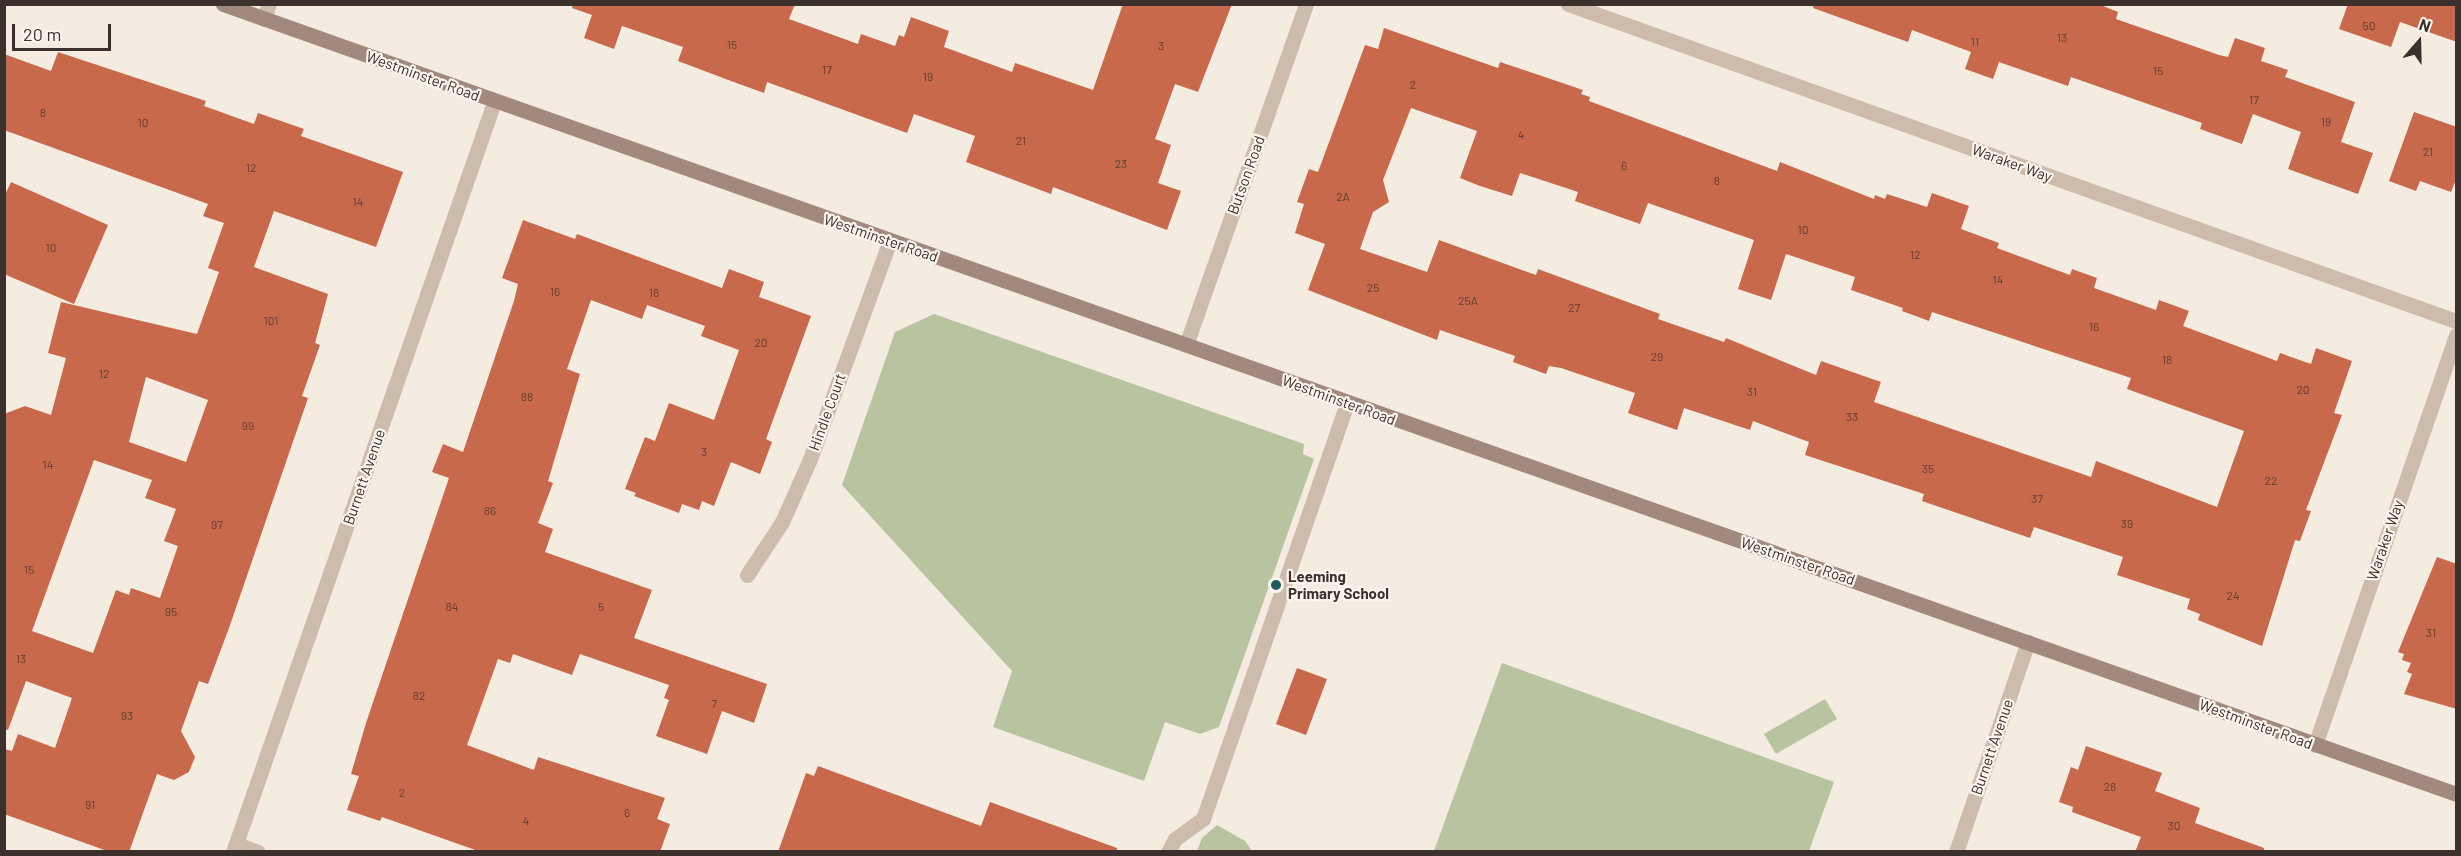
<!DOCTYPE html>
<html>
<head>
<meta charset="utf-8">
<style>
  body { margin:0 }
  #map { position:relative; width:2461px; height:856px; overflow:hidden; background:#f4ebe1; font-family:Barlow,sans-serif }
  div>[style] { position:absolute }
  .green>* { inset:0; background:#b8c4a0 }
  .building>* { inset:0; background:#c8694b }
  .service>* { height:15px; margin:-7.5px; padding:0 7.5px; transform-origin:7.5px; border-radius:7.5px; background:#cdbbac }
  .minor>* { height:15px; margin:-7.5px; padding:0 7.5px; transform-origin:7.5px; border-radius:7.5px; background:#cdbbac }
  .secondary>* { height:15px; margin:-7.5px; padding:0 7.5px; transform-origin:7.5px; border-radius:7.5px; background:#a18a7d }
  .dots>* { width:16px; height:16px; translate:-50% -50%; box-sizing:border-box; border:3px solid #fbf5ee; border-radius:50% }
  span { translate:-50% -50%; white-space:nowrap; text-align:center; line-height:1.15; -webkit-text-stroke:4.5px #fbf5ee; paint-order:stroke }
  .number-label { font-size:12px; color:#5e3e33 }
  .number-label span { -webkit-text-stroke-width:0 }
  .street-label { font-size:15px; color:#3b302b }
  .poi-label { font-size:15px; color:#3b302b; font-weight:700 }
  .left { translate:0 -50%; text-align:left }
  .frame { position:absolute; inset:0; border:6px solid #3b302b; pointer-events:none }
  .north { position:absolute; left:2389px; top:12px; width:60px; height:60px; -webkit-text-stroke:4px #fbf5ee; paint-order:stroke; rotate:20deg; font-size:16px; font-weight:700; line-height:24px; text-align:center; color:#3b302b }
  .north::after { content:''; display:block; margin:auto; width:21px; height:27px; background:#3b302b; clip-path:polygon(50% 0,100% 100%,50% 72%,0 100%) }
  .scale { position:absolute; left:12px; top:24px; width:99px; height:27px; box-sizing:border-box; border:3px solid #3b302b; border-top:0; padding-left:8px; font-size:18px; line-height:21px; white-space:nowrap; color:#3b302b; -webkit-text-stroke:4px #fbf5ee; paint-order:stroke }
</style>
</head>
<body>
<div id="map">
  <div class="green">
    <div style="clip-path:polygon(934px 314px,1304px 444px,1303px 454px,1314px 459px,1219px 727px,1200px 734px,1165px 722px,1144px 781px,993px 727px,1012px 671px,842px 485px,895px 332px)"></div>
    <div style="clip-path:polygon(1502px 663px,1834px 782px,1809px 851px,1434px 851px)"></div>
    <div style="clip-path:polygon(1825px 699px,1837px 719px,1776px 754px,1764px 734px)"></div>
    <div style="clip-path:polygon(1217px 825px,1245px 841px,1252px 851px,1197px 851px,1202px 838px)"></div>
  </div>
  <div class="building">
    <div style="clip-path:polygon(573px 4px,795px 4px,789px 19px,858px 44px,861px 34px,895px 46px,899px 35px,904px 37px,911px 17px,949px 31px,944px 47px,1012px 72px,1015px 63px,1093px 90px,1123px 4px,1232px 4px,1198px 92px,1175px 84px,1155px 139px,1171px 145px,1158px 183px,1181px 191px,1167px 230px,1053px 187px,1051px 194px,966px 162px,975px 136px,914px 114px,907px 133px,767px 82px,764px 93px,731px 81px,678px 61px,683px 47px,622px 26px,614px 49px,584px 38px,592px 15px,572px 8px)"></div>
    <div style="clip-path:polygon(1814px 4px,2098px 4px,2118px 12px,2116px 19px,2219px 55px,2228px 57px,2235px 38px,2265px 48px,2261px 61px,2288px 70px,2285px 77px,2355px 102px,2341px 142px,2373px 153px,2358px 194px,2288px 169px,2301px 132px,2253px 114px,2242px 144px,2200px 129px,2202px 123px,2071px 77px,2068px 86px,1999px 62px,1993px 79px,1965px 69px,1971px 52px,1912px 30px,1908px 42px,1813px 8px)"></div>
    <div style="clip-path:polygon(2348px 4px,2457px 4px,2457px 42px,2400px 22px,2391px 47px,2339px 29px)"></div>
    <div style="clip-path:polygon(evenodd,1384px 28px,1498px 68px,1500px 62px,1583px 90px,1581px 94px,1590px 97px,1589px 101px,1777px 171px,1780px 162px,1874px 199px,1875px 195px,1885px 199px,1887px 194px,1927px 207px,1932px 193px,1969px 206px,1961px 229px,1999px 243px,1997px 248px,2070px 275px,2072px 269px,2097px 278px,2094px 288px,2156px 310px,2159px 300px,2189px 311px,2183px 326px,2277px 361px,2280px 353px,2311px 364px,2316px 348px,2352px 361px,2334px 413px,2342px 415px,2306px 510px,2311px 511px,2300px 541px,2295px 540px,2262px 646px,2198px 620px,2200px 614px,2187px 609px,2190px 599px,2117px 575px,2123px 557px,2034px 527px,2030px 538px,1922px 501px,1924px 494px,1805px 455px,1809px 442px,1753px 421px,1750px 430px,1684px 408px,1677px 430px,1628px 413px,1635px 393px,1561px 368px,1549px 366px,1546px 374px,1513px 362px,1515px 356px,1440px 330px,1437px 340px,1308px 290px,1325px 244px,1295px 233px,1304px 204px,1297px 202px,1309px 169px,1318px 172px,1365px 45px,1378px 49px,1384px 28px,1411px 108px,1477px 131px,1460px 178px,1480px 186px,1512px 196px,1520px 173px,1578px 192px,1575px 201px,1640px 224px,1648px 203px,1754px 240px,1738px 289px,1771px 300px,1786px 254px,1855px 277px,1851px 290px,1903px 308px,1902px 311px,1929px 321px,1932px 312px,2131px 378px,2127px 389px,2244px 431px,2217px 507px,2096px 461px,2091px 477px,1874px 402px,1881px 382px,1821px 361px,1816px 375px,1726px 338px,1724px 342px,1658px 319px,1660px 314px,1538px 269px,1536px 275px,1439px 240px,1427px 272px,1360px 249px,1373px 212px,1389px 202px,1383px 180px,1411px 108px)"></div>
    <div style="clip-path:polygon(evenodd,58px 52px,206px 101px,204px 106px,254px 124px,258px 113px,304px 129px,301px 136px,403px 172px,376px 247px,274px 211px,254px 267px,328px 294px,315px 343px,320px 345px,302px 396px,308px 398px,229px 628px,208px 684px,199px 681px,181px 731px,195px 757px,189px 772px,174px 780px,157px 774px,129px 852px,110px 852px,4px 814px,4px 749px,12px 751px,18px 734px,55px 748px,72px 698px,26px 681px,8px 730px,4px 729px,4px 414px,25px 406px,51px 415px,66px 358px,48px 353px,61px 302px,197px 334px,219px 272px,208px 268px,224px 223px,203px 216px,208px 204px,4px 130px,4px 54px,51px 71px,58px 52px,146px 377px,208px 400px,186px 462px,129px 442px,146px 377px,58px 52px,94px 460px,152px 480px,145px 498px,176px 509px,164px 541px,178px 546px,160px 598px,131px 588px,129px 595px,116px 590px,93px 653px,32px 631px,94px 460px)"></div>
    <div style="clip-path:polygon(2414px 112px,2457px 127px,2457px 177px,2451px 192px,2420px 181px,2416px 191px,2389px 181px)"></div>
    <div style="clip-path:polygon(11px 182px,108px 225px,74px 304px,4px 274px,4px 197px)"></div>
    <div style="clip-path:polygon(523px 220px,575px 239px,577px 234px,722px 288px,729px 269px,764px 282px,759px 297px,811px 316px,766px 439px,772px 442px,760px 474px,731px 462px,714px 506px,702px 501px,699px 510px,682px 504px,679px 513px,634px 496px,636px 493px,625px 489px,645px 437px,655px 441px,669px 403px,714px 420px,739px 350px,701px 336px,705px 326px,647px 305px,642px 319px,591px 300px,567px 369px,580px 374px,548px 481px,553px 483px,538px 523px,553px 529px,545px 552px,652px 590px,634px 638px,767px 684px,754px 723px,722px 711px,707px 754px,656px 736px,669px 700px,664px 698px,669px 685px,580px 654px,572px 675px,513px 654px,510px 663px,498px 659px,467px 745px,534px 770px,538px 757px,665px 798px,657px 819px,670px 824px,660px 852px,481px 852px,382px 817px,380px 821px,347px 810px,359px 776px,351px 774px,366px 723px,449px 478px,432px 472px,443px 444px,463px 452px,514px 301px,518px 284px,502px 278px)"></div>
    <div style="clip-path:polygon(2437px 557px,2457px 564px,2457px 709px,2404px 694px,2412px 674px,2407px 672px,2411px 663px,2402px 660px,2404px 654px,2398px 652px)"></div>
    <div style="clip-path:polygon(1297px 668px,1327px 679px,1306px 735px,1276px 724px)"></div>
    <div style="clip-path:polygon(2086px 746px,2162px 773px,2155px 791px,2200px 808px,2195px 823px,2264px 848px,2264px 852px,2135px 852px,2141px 837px,2072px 812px,2073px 807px,2059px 802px,2071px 767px,2078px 770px)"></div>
    <div style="clip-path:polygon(818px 766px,981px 826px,990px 802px,1117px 848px,1117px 852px,778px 852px,806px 773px,814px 776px)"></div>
  </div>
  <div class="service">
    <div style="left:1168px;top:852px;width:15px;rotate:-62deg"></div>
    <div style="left:1175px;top:839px;width:34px;rotate:-36deg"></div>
    <div style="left:1203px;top:819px;width:440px;rotate:-70.9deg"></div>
  </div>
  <div class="minor">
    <div style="left:1568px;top:4px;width:943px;rotate:19.65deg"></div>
    <div style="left:264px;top:19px;width:16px;rotate:-72deg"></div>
    <div style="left:1186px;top:345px;width:361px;rotate:-70.6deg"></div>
    <div style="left:747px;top:575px;width:64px;rotate:-56.6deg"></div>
    <div style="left:782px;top:522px;width:69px;rotate:-66deg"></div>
    <div style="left:810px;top:459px;width:233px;rotate:-69.9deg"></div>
    <div style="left:2315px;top:745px;width:434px;rotate:-71deg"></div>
    <div style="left:236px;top:844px;width:23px;rotate:20deg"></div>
    <div style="left:233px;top:852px;width:794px;rotate:-70.81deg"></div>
    <div style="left:1956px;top:852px;width:222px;rotate:-71.1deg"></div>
  </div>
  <div class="secondary">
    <div style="left:223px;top:4px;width:2369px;rotate:19.48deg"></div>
  </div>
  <div class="dots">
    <div style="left:1276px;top:585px;background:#1f5a5e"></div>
  </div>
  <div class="number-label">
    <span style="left:2369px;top:26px">50</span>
    <span style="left:2062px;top:38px">13</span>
    <span style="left:1975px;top:42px">11</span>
    <span style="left:732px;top:45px">15</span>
    <span style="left:1161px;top:46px">3</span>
    <span style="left:827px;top:70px">17</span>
    <span style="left:2158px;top:71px">15</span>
    <span style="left:928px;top:77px">19</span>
    <span style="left:1413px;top:85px">2</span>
    <span style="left:2254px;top:100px">17</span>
    <span style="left:43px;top:113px">8</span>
    <span style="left:2326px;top:122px">19</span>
    <span style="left:143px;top:123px">10</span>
    <span style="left:1521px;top:135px">4</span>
    <span style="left:1021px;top:141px">21</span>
    <span style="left:2428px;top:152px">21</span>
    <span style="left:1121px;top:164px">23</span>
    <span style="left:1624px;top:166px">6</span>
    <span style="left:251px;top:168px">12</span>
    <span style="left:1717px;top:181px">8</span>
    <span style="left:1343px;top:197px">2A</span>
    <span style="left:358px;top:202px">14</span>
    <span style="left:1803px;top:230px">10</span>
    <span style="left:51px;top:248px">10</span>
    <span style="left:1915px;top:255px">12</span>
    <span style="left:1998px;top:280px">14</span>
    <span style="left:1373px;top:288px">25</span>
    <span style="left:555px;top:292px">16</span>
    <span style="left:654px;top:293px">18</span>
    <span style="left:1468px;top:301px">25A</span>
    <span style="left:1574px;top:308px">27</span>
    <span style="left:271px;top:321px">101</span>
    <span style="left:2094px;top:327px">16</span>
    <span style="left:761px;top:343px">20</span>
    <span style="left:1657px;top:357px">29</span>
    <span style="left:2167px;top:360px">18</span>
    <span style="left:104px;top:374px">12</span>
    <span style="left:2303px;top:390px">20</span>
    <span style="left:1752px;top:392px">31</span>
    <span style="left:527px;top:397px">88</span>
    <span style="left:1852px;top:417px">33</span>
    <span style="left:248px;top:426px">99</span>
    <span style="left:704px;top:452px">3</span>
    <span style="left:48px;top:465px">14</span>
    <span style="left:1928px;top:469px">35</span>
    <span style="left:2271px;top:481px">22</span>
    <span style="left:2037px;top:499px">37</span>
    <span style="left:490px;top:511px">86</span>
    <span style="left:2127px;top:524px">39</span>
    <span style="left:217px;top:525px">97</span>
    <span style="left:29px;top:570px">15</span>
    <span style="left:2233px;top:596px">24</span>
    <span style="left:452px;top:607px">84</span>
    <span style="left:601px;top:607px">5</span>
    <span style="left:171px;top:612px">95</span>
    <span style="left:2431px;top:633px">31</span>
    <span style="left:21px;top:659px">13</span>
    <span style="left:419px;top:696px">82</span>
    <span style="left:714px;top:704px">7</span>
    <span style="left:127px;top:716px">93</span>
    <span style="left:2110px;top:787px">28</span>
    <span style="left:402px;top:793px">2</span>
    <span style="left:90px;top:805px">91</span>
    <span style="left:627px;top:813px">6</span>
    <span style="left:526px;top:821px">4</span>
    <span style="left:2174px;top:826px">30</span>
  </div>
  <div class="street-label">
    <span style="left:423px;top:76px;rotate:20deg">Westminster Road</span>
    <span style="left:2012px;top:163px;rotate:20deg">Waraker Way</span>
    <span style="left:1246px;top:175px;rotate:-70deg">Butson Road</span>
    <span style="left:881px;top:238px;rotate:19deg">Westminster Road</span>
    <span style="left:1339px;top:400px;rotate:20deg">Westminster Road</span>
    <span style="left:827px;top:412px;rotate:-70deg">Hindle Court</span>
    <span style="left:364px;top:477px;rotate:-71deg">Burnett Avenue</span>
    <span style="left:2385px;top:540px;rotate:-71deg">Waraker Way</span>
    <span style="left:1798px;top:561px;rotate:19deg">Westminster Road</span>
    <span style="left:2256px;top:724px;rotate:20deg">Westminster Road</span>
    <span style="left:1992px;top:747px;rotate:-71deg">Burnett Avenue</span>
  </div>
  <div class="poi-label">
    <span class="left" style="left:1288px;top:585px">Leeming<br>Primary School</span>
  </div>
  <div class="frame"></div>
  <div class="north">N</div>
  <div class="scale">20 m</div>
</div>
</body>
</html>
